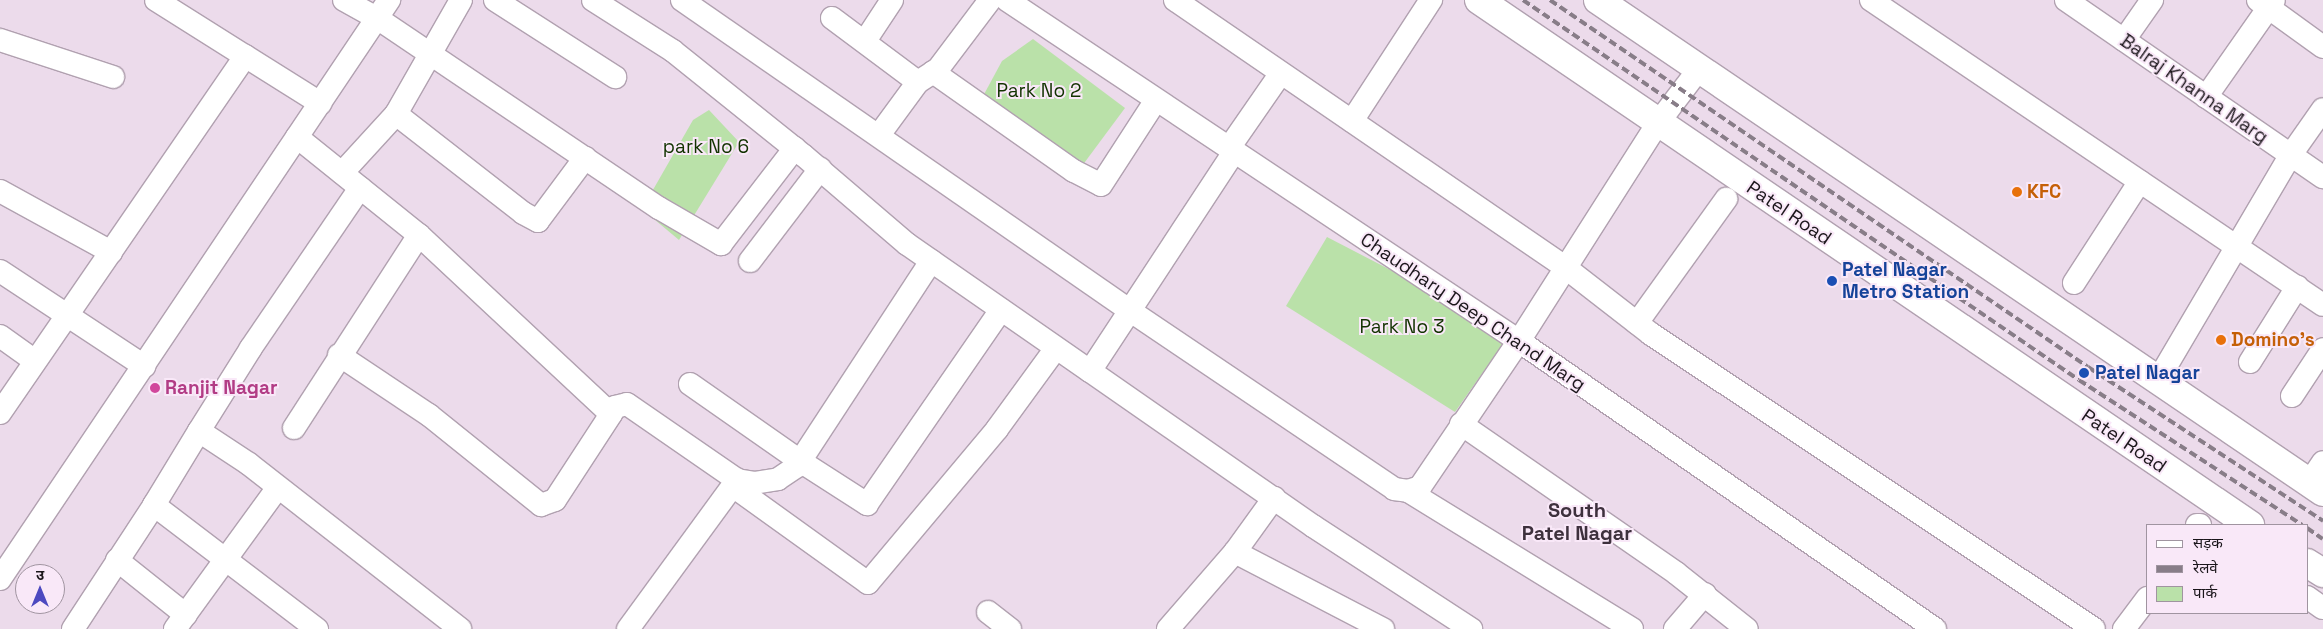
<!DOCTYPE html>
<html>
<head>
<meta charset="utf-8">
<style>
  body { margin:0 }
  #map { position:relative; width:2323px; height:629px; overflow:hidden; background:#ecdbeb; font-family:"Space Grotesk","Noto Sans Devanagari",sans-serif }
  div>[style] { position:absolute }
  .green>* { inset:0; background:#bae1a9 }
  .roads { filter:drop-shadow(1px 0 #b1a1b0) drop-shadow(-1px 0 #b1a1b0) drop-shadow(0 1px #b1a1b0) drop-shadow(0 -1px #b1a1b0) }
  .minor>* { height:22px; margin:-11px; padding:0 11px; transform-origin:11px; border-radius:11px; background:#fff }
  .secondary>* { height:28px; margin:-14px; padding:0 14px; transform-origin:14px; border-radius:14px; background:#fff }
  .rail>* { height:4px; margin-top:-2px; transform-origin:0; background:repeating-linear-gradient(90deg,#887d88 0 8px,transparent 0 12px) }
  .dots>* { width:14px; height:14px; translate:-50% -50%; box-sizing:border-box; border:2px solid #f9e8f8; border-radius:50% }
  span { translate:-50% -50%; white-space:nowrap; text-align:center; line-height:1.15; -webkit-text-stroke:4px #f9e8f8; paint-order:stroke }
  .street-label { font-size:19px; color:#1b161b }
  .park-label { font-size:19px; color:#123300 }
  .food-label { font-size:19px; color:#c56008; font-weight:700 }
  .left { translate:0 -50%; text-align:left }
  .transit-label { font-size:19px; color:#164399; font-weight:700 }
  .hotel-label { font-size:19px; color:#b23c85; font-weight:700 }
  .neighbourhood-label { font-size:20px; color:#3e313d; font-weight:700 }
  .legend { position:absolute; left:2146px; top:524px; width:162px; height:90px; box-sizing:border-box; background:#f9e8f8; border:1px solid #a094a0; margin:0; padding:6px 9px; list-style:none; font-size:15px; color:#1b161b }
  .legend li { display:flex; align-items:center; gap:10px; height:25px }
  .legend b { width:25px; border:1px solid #a094a0 }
  .north { position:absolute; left:15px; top:564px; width:50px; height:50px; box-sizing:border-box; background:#f9e8f8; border:1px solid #a094a0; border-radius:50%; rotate:0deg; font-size:14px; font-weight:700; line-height:20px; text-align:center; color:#1b161b }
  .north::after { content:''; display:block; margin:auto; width:18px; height:22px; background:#4d49c0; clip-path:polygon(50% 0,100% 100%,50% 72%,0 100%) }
</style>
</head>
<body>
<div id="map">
  <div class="green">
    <div style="clip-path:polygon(1033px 39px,1125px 108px,1079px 170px,982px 98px,1002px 61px)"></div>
    <div style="clip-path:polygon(709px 110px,739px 142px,679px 240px,642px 209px,693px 120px)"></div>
    <div style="clip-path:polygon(1327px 237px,1408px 279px,1505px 341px,1455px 412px,1286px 306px)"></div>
  </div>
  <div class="roads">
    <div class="minor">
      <div style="left:156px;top:0;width:105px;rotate:32.2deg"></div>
      <div style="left:344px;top:0;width:38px;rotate:29deg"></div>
      <div style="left:377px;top:18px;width:340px;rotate:34deg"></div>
      <div style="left:659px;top:208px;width:72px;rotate:30.1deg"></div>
      <div style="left:721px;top:244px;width:121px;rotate:-52.4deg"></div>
      <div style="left:495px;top:0;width:143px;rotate:32.7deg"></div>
      <div style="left:593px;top:0;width:95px;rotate:32.5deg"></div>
      <div style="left:673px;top:51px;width:166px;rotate:38.7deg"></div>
      <div style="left:803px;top:155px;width:137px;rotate:40.6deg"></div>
      <div style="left:907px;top:244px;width:223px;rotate:34.8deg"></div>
      <div style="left:682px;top:0;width:548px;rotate:34.73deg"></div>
      <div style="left:1132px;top:312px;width:316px;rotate:34deg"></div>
      <div style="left:1394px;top:489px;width:14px;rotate:8deg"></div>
      <div style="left:1408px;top:491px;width:13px;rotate:-18deg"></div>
      <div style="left:1420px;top:487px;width:176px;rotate:-55.9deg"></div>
      <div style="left:1519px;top:341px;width:259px;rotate:-57.5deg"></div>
      <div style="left:1658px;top:123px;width:68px;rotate:-52.8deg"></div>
      <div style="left:1007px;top:0;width:615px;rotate:33.66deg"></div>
      <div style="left:1519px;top:341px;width:506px;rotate:34.7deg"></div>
      <div style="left:1175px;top:0;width:474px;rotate:34.4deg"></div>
      <div style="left:1566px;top:268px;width:108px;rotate:37.8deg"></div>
      <div style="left:1651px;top:334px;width:532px;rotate:33.66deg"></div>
      <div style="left:1871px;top:0;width:545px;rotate:34.01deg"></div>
      <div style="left:2066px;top:0;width:312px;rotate:34.6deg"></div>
      <div style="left:2258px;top:0;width:80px;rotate:35.9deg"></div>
      <div style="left:832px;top:18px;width:107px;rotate:36.7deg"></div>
      <div style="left:0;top:40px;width:119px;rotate:18.1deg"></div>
      <div style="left:2124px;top:40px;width:49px;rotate:-55deg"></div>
      <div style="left:865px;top:41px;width:49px;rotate:-56.6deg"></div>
      <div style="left:933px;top:72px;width:172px;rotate:35.1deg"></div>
      <div style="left:1074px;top:171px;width:30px;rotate:27deg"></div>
      <div style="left:1101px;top:185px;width:101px;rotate:-57.1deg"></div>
      <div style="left:2206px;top:97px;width:118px;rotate:-55deg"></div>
      <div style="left:396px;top:114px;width:161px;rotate:37.9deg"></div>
      <div style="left:523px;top:213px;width:17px;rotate:28deg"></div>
      <div style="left:538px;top:221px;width:79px;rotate:-53.3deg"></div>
      <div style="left:1352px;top:121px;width:145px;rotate:-56.9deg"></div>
      <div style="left:879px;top:135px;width:66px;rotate:-53.7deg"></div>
      <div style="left:918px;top:82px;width:24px;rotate:-33deg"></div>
      <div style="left:938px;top:69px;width:86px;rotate:-53deg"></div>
      <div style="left:297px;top:137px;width:156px;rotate:38.8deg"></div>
      <div style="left:419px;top:235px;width:262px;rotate:43deg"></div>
      <div style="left:611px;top:414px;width:8px;rotate:-60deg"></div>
      <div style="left:615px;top:407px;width:12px;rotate:-14deg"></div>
      <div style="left:627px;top:404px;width:134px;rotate:34.6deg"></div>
      <div style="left:737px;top:480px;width:17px;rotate:10deg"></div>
      <div style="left:754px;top:483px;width:24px;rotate:-9deg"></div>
      <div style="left:778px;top:479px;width:23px;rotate:-34deg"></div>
      <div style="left:797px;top:466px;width:245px;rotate:-56.8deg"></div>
      <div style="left:1229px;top:148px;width:91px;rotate:-55.3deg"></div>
      <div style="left:1234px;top:152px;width:262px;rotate:123.3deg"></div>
      <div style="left:1090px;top:371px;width:272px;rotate:34.8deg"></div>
      <div style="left:1313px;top:526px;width:189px;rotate:33.1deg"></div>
      <div style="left:342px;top:173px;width:80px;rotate:-47.5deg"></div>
      <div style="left:396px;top:114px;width:131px;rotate:-60.3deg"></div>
      <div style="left:360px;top:188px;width:194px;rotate:124.3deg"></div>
      <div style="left:251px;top:348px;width:98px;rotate:122.1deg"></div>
      <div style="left:199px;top:431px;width:60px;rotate:33.4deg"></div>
      <div style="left:249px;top:464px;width:268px;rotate:38deg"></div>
      <div style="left:0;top:191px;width:127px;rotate:28.8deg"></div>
      <div style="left:750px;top:261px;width:116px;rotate:-52.7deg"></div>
      <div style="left:0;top:271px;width:173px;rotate:33.4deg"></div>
      <div style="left:2074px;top:283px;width:121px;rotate:-57.1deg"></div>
      <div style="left:1637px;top:323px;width:153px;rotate:-54.3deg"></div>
      <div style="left:0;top:336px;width:43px;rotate:35.5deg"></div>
      <div style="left:339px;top:355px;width:108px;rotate:33.7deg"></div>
      <div style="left:429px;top:415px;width:144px;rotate:38.8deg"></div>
      <div style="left:541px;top:505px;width:15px;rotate:-20deg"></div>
      <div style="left:555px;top:500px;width:103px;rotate:-56.9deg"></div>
      <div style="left:2250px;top:362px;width:89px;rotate:-57.9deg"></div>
      <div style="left:2158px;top:380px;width:260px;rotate:-59.5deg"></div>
      <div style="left:2290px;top:156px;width:57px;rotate:-54.9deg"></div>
      <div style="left:690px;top:384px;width:134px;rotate:35deg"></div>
      <div style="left:800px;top:461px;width:80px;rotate:32.7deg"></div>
      <div style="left:867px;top:504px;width:236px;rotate:-55.4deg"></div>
      <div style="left:2292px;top:396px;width:56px;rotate:-56.6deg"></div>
      <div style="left:0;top:413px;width:433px;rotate:-55.5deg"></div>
      <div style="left:245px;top:56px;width:89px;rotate:32.1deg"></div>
      <div style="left:1461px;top:424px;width:262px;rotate:34.7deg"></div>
      <div style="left:1676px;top:573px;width:90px;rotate:38.3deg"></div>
      <div style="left:294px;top:428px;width:230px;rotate:-57.1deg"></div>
      <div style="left:199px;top:431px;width:87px;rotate:121.3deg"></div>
      <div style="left:154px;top:505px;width:205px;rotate:37.3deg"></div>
      <div style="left:2309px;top:483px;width:25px;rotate:-56deg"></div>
      <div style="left:733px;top:486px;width:166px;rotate:35.7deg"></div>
      <div style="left:868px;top:583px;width:201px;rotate:-50deg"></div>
      <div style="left:997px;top:429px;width:100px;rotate:-53.9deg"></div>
      <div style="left:1408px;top:491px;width:263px;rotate:31.6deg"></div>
      <div style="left:2197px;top:525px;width:3px"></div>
      <div style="left:1235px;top:552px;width:67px;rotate:-54.2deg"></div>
      <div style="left:117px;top:560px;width:88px;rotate:38.6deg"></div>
      <div style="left:0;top:579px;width:698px;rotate:-56.1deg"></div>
      <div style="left:2307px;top:597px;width:19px;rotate:35deg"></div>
      <div style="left:988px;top:612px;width:28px;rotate:38deg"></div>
      <div style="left:73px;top:629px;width:148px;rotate:-56.8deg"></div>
      <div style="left:175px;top:629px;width:175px;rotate:-54deg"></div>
      <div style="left:628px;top:629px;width:185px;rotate:-53.8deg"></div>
      <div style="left:1168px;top:629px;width:102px;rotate:-49deg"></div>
      <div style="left:1235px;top:552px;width:167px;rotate:27.5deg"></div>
      <div style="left:1675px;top:629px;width:46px;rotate:-49.4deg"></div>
      <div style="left:2124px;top:629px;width:39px;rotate:-53deg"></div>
    </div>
    <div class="secondary">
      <div style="left:1479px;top:0;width:933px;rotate:34.25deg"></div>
      <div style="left:1598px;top:0;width:876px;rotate:34.16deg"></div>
      <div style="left:2307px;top:563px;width:19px;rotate:32deg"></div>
    </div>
  </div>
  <div class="rail">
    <div style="left:1523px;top:0;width:673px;rotate:34.35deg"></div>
    <div style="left:2079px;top:380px;width:266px;rotate:33deg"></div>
    <div style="left:1550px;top:0;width:651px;rotate:34.3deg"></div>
    <div style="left:2088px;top:367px;width:281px;rotate:33.2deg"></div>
    <div style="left:2307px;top:528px;width:19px;rotate:35deg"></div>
  </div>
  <div class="dots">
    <div style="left:2017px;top:192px;background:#e8710a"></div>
    <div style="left:1832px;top:281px;background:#1a4fb4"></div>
    <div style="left:2221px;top:340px;background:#e8710a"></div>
    <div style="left:2084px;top:373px;background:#1a4fb4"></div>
    <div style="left:155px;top:388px;background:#d1479c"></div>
  </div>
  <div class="street-label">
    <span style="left:2194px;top:89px;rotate:35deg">Balraj Khanna Marg</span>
    <span style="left:1789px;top:213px;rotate:34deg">Patel Road</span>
    <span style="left:1473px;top:312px;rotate:34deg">Chaudhary Deep Chand Marg</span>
    <span style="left:2124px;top:441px;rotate:34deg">Patel Road</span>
  </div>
  <div class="park-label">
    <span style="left:1039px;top:91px">Park No 2</span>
    <span style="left:706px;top:147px">park No 6</span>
    <span style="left:1402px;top:327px">Park No 3</span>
  </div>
  <div class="food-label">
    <span class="left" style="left:2027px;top:192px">KFC</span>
    <span class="left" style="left:2231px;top:340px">Domino's</span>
  </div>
  <div class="transit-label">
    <span class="left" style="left:1842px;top:281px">Patel Nagar<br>Metro Station</span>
    <span class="left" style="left:2095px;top:373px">Patel Nagar</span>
  </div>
  <div class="hotel-label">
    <span class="left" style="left:165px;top:388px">Ranjit Nagar</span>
  </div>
  <div class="neighbourhood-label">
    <span style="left:1577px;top:522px">South<br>Patel Nagar</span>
  </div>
  <ul class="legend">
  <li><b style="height:6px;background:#fff"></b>सड़क</li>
  <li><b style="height:6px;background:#887d88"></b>रेलवे</li>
  <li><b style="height:14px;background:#bae1a9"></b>पार्क</li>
  </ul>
  <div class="north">उ</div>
</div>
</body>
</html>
